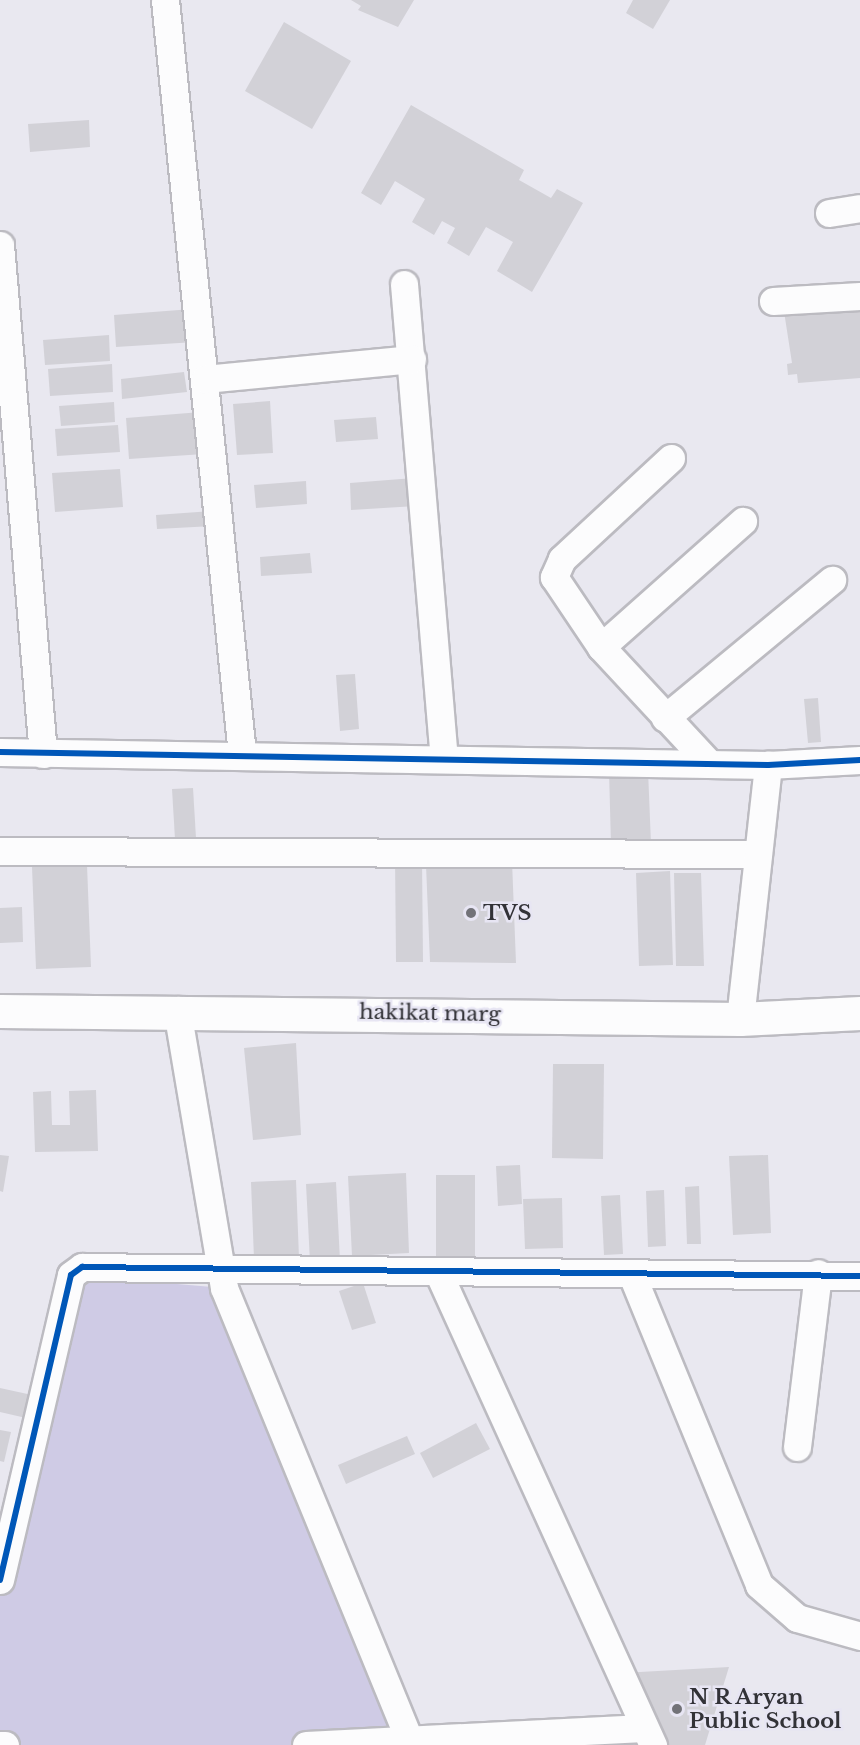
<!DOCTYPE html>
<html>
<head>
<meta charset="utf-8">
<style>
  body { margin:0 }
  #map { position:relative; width:860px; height:1745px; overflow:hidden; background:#e9e8f0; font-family:"Libre Baskerville",serif }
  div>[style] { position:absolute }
  .green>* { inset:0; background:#cfcbe5 }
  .building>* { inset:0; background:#d2d1d7 }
  .roads { filter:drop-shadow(2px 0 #bcbbc1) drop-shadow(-2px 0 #bcbbc1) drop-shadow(0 2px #bcbbc1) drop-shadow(0 -2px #bcbbc1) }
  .minor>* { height:27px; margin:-13.5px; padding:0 13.5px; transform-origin:13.5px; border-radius:13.5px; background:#fcfcfd }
  .tertiary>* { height:33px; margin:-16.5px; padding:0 16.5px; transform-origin:16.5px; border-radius:16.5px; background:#fcfcfd }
  .cycleway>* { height:6px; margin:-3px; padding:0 3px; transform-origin:3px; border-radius:3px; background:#0057b8 }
  .dots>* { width:16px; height:16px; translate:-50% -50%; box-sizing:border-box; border:3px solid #e7e5f3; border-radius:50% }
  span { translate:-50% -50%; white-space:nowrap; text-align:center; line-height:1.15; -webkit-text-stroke:5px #e7e5f3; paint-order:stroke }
  .poi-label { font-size:21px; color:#323237; font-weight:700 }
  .left { translate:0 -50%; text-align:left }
  .street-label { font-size:21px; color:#323237 }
</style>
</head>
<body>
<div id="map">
  <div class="green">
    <div style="clip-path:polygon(71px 1275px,224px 1288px,408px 1739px,306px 1745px,0 1745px,0 1580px)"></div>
  </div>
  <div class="building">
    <div style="clip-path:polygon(351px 0,414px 0,398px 27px,358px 10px,361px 6px)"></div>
    <div style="clip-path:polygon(633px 0,670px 0,653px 29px,626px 13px)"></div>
    <div style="clip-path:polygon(284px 22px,351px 61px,312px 129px,245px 91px)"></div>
    <div style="clip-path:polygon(411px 105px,524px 170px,519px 180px,551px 198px,557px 189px,583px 203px,532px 292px,497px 271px,513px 242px,486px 227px,469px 256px,447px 243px,455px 228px,442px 221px,434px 235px,412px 222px,425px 199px,395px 181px,381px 205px,361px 193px)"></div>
    <div style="clip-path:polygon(89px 120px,90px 147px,30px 152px,28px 124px)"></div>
    <div style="clip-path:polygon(860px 300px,860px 378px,798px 383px,797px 374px,788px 375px,787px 364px,792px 363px,783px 305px)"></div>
    <div style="clip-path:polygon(192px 309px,195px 342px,116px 347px,114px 315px)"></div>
    <div style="clip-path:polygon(109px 335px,110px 361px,45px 365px,43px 340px)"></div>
    <div style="clip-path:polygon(112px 364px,113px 392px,50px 396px,48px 369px)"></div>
    <div style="clip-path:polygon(184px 372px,187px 392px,122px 399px,121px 379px)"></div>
    <div style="clip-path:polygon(270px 401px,273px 453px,237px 455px,233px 404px)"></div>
    <div style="clip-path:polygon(114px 402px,115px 422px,61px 426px,59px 406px)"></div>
    <div style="clip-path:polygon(201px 412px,204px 454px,129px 459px,126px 418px)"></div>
    <div style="clip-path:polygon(376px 417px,378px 439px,336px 442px,334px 420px)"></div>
    <div style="clip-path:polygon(118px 425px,120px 452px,57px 456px,55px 429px)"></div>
    <div style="clip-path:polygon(120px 469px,123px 507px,55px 512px,52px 473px)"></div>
    <div style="clip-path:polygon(414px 478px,416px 506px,351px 510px,350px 483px)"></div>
    <div style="clip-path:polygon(306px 481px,307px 504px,256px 508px,254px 485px)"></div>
    <div style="clip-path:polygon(212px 511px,213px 526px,157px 529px,156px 515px)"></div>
    <div style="clip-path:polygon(310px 553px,312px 573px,261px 576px,260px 557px)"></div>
    <div style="clip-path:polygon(355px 674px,359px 729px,340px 731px,336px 675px)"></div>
    <div style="clip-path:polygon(818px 698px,821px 742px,808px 743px,804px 699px)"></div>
    <div style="clip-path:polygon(648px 770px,651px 844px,611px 845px,609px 771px)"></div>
    <div style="clip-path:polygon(193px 788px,196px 838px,175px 839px,172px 789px)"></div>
    <div style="clip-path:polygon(395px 856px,422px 856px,423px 962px,396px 962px)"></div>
    <div style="clip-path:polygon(512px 861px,516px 963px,430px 962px,426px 865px)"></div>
    <div style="clip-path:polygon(87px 865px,91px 967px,36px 969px,32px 867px)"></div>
    <div style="clip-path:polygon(670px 871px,673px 965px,639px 966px,636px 873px)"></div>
    <div style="clip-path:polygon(674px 873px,701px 873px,704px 966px,676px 966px)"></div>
    <div style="clip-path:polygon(22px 907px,23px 942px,0 943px,0 908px)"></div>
    <div style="clip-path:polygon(296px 1043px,301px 1135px,253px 1140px,244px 1048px)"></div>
    <div style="clip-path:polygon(553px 1064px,604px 1064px,603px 1159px,552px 1158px)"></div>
    <div style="clip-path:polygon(96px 1090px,98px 1151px,35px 1152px,33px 1092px,51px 1091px,52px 1125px,70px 1125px,69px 1091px)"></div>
    <div style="clip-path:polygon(0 1155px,9px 1156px,3px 1192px,0 1191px)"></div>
    <div style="clip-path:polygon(768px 1155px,771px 1233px,733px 1235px,729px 1156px)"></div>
    <div style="clip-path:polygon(520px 1165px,522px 1204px,498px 1206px,496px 1166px)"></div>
    <div style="clip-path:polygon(406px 1173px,409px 1253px,352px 1256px,348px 1176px)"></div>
    <div style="clip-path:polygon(436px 1175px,475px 1175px,475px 1257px,436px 1257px)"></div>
    <div style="clip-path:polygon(296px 1180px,299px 1258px,254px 1259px,251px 1182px)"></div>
    <div style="clip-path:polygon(336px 1182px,340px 1261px,310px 1262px,306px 1184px)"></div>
    <div style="clip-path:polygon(699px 1186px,701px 1244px,687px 1244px,685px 1187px)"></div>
    <div style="clip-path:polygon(664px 1190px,666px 1246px,648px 1247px,646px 1191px)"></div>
    <div style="clip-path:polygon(620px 1195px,623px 1254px,604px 1255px,601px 1196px)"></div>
    <div style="clip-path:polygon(562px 1198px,563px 1248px,525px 1249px,523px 1199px)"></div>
    <div style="clip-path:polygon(363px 1283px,376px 1323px,352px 1330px,339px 1291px)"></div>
    <div style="clip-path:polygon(0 1388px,32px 1395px,26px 1418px,0 1412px)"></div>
    <div style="clip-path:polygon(476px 1423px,490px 1449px,433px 1478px,420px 1453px)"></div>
    <div style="clip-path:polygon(0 1430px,11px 1432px,4px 1462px,0 1461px)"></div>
    <div style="clip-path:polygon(407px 1436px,415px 1454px,346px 1484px,338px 1465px)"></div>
    <div style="clip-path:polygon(729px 1667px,705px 1745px,654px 1745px,622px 1673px)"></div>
  </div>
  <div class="roads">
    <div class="minor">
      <div style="left:165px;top:0;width:758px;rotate:84.17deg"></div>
      <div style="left:829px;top:213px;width:31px;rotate:-9deg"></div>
      <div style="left:0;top:245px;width:511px;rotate:85.17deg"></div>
      <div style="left:404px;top:284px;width:474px;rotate:85.2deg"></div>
      <div style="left:773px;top:301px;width:87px;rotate:-3.3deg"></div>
      <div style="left:205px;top:379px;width:208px;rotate:-5.5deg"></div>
      <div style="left:671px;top:458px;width:149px;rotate:137.2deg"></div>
      <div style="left:562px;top:559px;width:20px;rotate:114deg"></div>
      <div style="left:554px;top:577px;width:84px;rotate:56.1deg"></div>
      <div style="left:601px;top:647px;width:154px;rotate:47.1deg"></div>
      <div style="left:601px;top:647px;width:190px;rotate:-41.6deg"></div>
      <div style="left:665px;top:718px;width:217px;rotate:-39.6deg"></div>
      <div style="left:0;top:752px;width:768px;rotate:0.97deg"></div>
      <div style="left:768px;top:765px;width:92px;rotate:-3.1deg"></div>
      <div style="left:0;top:851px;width:758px;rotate:0.23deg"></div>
      <div style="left:177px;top:1010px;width:282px;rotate:80.4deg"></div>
      <div style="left:224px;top:1288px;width:494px;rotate:67.7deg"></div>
      <div style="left:740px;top:1019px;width:256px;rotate:-83.7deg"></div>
      <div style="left:438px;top:1272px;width:520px;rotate:65.56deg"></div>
      <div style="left:632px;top:1275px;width:335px;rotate:67.7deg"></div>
      <div style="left:759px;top:1585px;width:50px;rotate:41deg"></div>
      <div style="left:797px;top:1618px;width:66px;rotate:15.9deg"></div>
      <div style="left:797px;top:1447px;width:175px;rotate:-83.1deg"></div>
      <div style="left:0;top:1580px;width:313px;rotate:-76.9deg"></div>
      <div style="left:71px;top:1275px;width:14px;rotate:-36deg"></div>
      <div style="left:82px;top:1267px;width:778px;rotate:0.66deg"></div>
      <div style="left:0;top:1745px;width:5px"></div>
      <div style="left:306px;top:1745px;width:338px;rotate:-2.9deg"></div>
    </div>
    <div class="tertiary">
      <div style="left:0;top:1011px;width:740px;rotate:0.62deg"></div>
      <div style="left:740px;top:1019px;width:120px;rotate:-2.9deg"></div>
    </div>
  </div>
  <div class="cycleway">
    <div style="left:0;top:752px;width:768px;rotate:0.97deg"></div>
    <div style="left:768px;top:765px;width:92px;rotate:-3.1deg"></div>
    <div style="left:0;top:1580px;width:313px;rotate:-76.9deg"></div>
    <div style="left:71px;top:1275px;width:14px;rotate:-36deg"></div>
    <div style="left:82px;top:1267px;width:778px;rotate:0.66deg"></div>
  </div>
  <div class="dots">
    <div style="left:471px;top:913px;background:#727278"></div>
    <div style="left:677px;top:1709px;background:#727278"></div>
  </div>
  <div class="poi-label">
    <span class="left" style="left:483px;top:913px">TVS</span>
    <span class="left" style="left:689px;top:1709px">N R Aryan<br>Public School</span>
  </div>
  <div class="street-label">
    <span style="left:430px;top:1013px;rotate:1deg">hakikat marg</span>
  </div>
</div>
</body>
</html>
